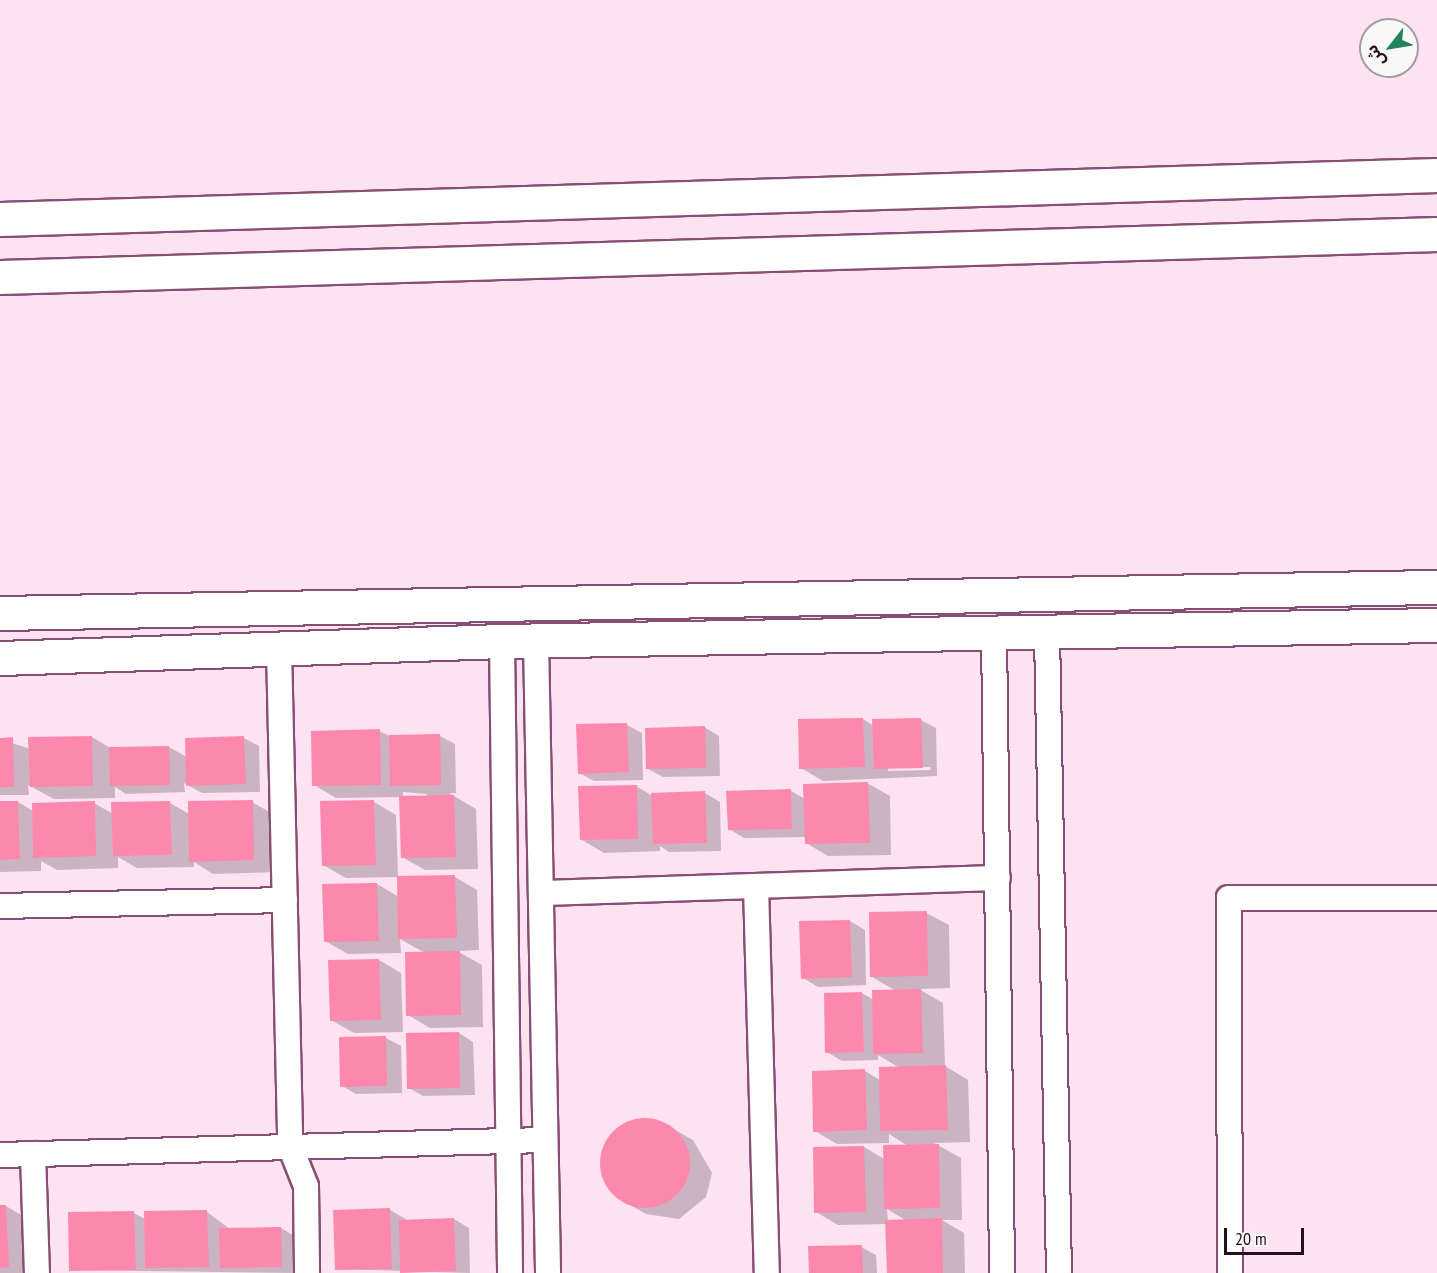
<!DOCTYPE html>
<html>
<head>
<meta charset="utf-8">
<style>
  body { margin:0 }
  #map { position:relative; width:1437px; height:1273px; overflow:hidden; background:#fde2f2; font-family:"PT Sans Narrow","Noto Sans Arabic",sans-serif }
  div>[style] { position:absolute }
  .shadow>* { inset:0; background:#0003 }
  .building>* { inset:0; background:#fc89ad }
  .round { border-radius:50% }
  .roads { filter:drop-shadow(2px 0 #884f74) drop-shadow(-2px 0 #884f74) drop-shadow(0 2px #884f74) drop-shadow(0 -2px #884f74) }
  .street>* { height:24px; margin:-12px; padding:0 12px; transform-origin:12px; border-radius:12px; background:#fff }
  .secondary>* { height:33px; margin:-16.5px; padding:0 16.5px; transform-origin:16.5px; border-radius:16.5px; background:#fff }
  .highway>* { height:33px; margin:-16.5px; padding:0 16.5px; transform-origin:16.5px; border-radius:16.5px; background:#fff }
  span { translate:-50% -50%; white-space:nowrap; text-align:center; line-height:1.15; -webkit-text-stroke:4.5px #f8f8f8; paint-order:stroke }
  .north { position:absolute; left:1359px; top:18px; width:60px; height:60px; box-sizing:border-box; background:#f8f8f8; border:2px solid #a49ba1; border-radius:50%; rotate:239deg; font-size:16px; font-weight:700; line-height:24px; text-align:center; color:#260f1f }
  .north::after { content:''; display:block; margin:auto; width:21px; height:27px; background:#23845c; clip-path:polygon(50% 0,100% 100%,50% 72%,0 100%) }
  .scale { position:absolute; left:1224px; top:1228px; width:80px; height:27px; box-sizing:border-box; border:3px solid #260f1f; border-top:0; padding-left:8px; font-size:18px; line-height:21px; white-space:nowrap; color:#260f1f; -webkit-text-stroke:4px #f8f8f8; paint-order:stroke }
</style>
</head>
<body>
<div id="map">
  <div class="shadow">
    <div style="clip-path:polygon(evenodd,863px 719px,874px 726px,874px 721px,921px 720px,936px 728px,937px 776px,823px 781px,801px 768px,863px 719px,930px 767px,931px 770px,888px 771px,888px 768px,930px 767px)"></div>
    <div style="clip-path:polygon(627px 725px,642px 733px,643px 780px,594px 781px,579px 773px)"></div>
    <div style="clip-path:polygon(704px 727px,719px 736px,720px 776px,663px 777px,648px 769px)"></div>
    <div style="clip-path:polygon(evenodd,379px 731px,390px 736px,440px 736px,455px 744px,456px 793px,449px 793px,476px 809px,478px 869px,425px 870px,402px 857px,401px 797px,336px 798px,314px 785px,379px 731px,403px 792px,427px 794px,427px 797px,403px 797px,403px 792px)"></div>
    <div style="clip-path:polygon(92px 737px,112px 749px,169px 747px,187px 757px,244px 738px,259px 746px,260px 792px,202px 793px,184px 783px,185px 792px,126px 794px,115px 787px,115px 798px,54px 799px,28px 785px,29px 795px,0 795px,0 739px,30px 749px)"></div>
    <div style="clip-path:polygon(867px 783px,890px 796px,891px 855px,828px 856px,806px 843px,806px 837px,744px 838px,729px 829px,791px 791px,805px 799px)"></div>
    <div style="clip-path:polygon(636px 786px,651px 795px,705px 793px,720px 802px,721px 851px,669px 852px,660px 846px,660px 851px,604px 853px,582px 840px)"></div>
    <div style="clip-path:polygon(18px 802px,33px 811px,94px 803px,113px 814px,170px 803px,189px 814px,252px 802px,275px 815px,276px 872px,213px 874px,194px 862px,194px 867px,137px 868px,118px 857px,118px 868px,57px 870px,41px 861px,41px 871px,0 872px,0 803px)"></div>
    <div style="clip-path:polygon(374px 802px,396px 815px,398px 877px,346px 878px,323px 865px)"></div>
    <div style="clip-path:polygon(455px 877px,477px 890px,479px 950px,457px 951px,482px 965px,483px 1027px,430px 1028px,408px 1015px,425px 953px,400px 939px,401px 953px,348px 954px,325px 941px,377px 884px,399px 897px)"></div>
    <div style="clip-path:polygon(evenodd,926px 913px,949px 925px,950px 988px,919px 989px,943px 1003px,945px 1066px,968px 1080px,970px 1142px,934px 1143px,961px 1158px,962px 1220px,942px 1220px,964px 1233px,965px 1273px,888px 1273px,887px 1224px,838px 1225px,816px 1212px,864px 1147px,884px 1159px,908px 1146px,889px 1134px,889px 1143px,837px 1144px,815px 1131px,865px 1071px,880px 1080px,900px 1068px,878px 1055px,878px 1060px,842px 1061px,827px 1052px,862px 993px,874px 1000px,896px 991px,872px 977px,926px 913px,887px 1209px,907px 1221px,888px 1221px,887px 1209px)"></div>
    <div style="clip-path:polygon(850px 921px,865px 930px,866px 985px,818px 987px,803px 978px)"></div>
    <div style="clip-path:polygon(379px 960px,401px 973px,403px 1032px,354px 1033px,331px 1020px,330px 961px)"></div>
    <div style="clip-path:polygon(459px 1033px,473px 1042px,475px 1095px,423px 1096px,409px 1088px)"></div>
    <div style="clip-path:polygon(386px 1038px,401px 1046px,402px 1093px,356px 1094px,342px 1086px)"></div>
    <div style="clip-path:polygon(632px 1121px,670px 1127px,693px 1140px,712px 1173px,706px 1197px,679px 1219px,646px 1214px,623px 1201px,602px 1172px,604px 1146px)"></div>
    <div style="clip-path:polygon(6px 1206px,28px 1219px,31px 1273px,0 1273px,0 1207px)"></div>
    <div style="clip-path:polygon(390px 1210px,409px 1221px,454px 1219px,469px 1228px,470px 1273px,337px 1269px)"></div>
    <div style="clip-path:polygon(207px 1212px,230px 1229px,281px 1228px,296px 1237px,296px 1273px,71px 1270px,134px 1213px,145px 1219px)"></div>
    <div style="clip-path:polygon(861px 1247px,876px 1255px,877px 1273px,811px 1273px)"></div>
  </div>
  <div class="building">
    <div style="clip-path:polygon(863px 718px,865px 767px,799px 769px,798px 719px)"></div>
    <div style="clip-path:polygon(921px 718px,923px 768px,874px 769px,872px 719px)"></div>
    <div style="clip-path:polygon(627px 723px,629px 772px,578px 774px,576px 724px)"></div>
    <div style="clip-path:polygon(705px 726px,706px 768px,646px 769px,645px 728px)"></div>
    <div style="clip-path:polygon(380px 729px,381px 785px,312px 786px,311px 731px)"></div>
    <div style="clip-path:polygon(440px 734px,441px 785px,390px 786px,389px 735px)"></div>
    <div style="clip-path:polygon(92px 736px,93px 786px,30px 787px,28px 737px)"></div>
    <div style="clip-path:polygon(244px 736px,246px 784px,186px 786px,185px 738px)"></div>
    <div style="clip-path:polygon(13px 737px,14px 787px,0 787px,0 738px)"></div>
    <div style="clip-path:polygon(169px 746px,170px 785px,110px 786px,109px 747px)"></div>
    <div style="clip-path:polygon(868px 782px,870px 843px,805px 844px,803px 784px)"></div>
    <div style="clip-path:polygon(637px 785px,638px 839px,580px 840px,578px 786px)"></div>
    <div style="clip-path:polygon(791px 789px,792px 829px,728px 830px,726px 791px)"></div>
    <div style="clip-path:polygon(705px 791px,707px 843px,653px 844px,651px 793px)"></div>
    <div style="clip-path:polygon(454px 795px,456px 857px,401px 858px,399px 796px)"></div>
    <div style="clip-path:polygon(253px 800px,254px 860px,189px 862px,188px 801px)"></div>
    <div style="clip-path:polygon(374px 800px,376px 865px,322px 866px,320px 801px)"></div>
    <div style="clip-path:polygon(0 801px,18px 801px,20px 859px,0 860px)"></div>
    <div style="clip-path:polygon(95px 801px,96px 856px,33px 858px,32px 803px)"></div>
    <div style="clip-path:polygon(170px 801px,172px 855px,113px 856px,111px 802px)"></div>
    <div style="clip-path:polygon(455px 875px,457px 938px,398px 939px,397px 876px)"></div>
    <div style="clip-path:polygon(377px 883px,379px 941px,324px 942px,322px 884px)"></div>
    <div style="clip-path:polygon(927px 911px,928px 976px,870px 977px,869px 912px)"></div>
    <div style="clip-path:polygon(850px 920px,852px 977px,801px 979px,799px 921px)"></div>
    <div style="clip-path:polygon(460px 951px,461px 1015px,406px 1016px,405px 952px)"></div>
    <div style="clip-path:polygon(379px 959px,381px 1020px,330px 1021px,328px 960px)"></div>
    <div style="clip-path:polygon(921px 989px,923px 1053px,873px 1054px,872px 990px)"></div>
    <div style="clip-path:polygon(862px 992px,864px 1052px,825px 1053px,824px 993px)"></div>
    <div style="clip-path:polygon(459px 1032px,460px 1088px,407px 1089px,406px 1033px)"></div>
    <div style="clip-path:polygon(386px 1036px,387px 1086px,340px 1087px,339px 1037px)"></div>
    <div style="clip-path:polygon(946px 1065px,948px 1130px,880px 1131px,879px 1067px)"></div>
    <div style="clip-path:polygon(865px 1069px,867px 1130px,813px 1132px,812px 1071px)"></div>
    <div class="round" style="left:600px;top:1118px;width:90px;height:90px"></div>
    <div style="clip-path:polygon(939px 1144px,940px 1208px,884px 1209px,883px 1145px)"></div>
    <div style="clip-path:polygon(864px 1146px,866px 1212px,814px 1213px,813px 1147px)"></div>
    <div style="clip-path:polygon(0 1205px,6px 1205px,9px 1267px,0 1268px)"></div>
    <div style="clip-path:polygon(390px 1208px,392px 1269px,335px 1270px,333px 1210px)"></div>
    <div style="clip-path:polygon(207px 1210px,209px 1267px,145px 1268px,144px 1211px)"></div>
    <div style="clip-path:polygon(134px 1211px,136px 1270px,69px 1271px,68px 1212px)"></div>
    <div style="clip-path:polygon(454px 1218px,456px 1271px,400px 1273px,399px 1220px)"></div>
    <div style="clip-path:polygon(942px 1218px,943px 1273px,887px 1273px,885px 1220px)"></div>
    <div style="clip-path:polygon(281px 1227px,282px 1267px,220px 1268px,219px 1228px)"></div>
    <div style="clip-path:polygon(862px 1245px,863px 1273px,809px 1273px,808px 1246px)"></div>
  </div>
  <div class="roads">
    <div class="street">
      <div style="left:994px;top:632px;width:641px;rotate:89.28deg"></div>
      <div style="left:1047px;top:632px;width:641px;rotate:88.93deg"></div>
      <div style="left:536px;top:640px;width:633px;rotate:88.91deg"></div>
      <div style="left:502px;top:641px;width:632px;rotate:89.27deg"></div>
      <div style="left:279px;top:648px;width:498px;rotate:88.7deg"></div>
      <div style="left:290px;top:1146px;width:43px;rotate:68.2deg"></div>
      <div style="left:306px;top:1186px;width:87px;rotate:89.3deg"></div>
      <div style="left:756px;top:886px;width:387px;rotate:88.4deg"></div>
      <div style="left:541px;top:893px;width:457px;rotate:-1.9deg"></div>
      <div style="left:0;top:906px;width:285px;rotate:-1.2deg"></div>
      <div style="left:33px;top:1154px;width:119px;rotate:88.1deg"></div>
      <div style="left:0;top:1155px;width:545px;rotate:-1.58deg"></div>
      <div style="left:1230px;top:1273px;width:375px;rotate:-90.2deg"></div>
      <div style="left:1229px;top:898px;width:208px"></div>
    </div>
    <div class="secondary">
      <div style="left:0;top:613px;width:1437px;rotate:-1.04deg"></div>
      <div style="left:0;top:658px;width:502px;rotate:-1.94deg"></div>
      <div style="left:502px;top:641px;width:935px;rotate:-0.98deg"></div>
    </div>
    <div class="highway">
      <div style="left:0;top:219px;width:1438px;rotate:-1.75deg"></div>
      <div style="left:0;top:277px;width:1438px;rotate:-1.71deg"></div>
    </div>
  </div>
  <div class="north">ش</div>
  <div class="scale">20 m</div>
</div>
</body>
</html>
